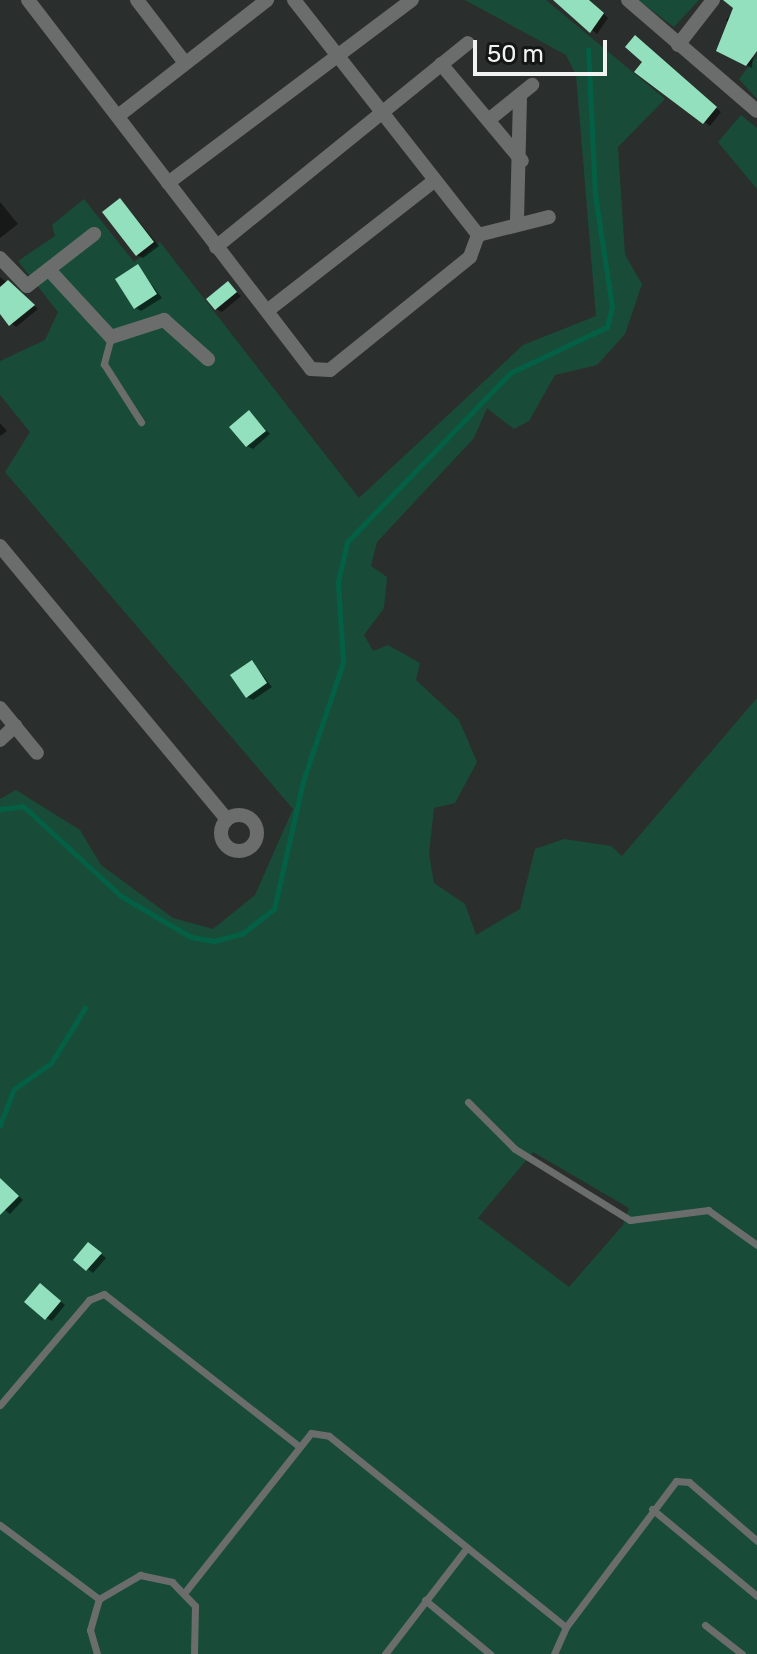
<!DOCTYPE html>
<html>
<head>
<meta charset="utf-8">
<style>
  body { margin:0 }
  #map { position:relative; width:757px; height:1654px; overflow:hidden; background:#2a2f2d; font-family:Rubik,sans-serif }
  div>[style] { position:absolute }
  .green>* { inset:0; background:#184c39 }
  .shadow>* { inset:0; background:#0007 }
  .stream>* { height:5px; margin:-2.5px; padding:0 2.5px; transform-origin:2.5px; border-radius:2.5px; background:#046044 }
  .building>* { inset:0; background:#93e0be }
  .lane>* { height:7px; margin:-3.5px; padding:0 3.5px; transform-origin:3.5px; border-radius:3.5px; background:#6b6d6c }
  .street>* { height:14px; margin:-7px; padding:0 7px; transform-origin:7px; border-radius:7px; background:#6b6d6c }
  .street>.ring { margin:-7px; padding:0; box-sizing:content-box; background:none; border:14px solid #6b6d6c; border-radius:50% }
  span { translate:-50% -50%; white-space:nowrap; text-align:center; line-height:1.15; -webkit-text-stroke:8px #151716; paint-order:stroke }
  .scale { position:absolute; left:473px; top:40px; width:134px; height:36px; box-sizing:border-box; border:4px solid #f0f3f2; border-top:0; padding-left:10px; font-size:24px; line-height:28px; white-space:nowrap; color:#f0f3f2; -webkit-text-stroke:6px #151716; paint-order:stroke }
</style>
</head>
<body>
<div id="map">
  <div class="green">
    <div style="clip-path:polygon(evenodd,465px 0,546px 0,665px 99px,618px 147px,625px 255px,642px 284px,625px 334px,597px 365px,555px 375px,529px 421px,514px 429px,487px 408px,474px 438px,377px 542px,371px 566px,387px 577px,384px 608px,364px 635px,373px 651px,388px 645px,420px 663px,416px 680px,459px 720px,477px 762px,455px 803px,434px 808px,429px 854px,434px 883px,465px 904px,476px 935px,520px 909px,535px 849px,564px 839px,611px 846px,622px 856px,757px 698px,757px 1654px,0 1654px,0 799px,16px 790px,80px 830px,101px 865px,173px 918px,213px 929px,255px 895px,293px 809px,5px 472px,30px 432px,0 395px,0 361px,45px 340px,58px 312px,18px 261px,55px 236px,52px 225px,84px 199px,134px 262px,160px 242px,359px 498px,523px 345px,596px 316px,576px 75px,566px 55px,465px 0,533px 1152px,629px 1208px,623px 1225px,569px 1287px,478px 1218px,533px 1152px)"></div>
    <div style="clip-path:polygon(638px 0,699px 0,674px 27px)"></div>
    <div style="clip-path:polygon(757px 56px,757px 99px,739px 79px)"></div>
    <div style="clip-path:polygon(741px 115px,757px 128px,757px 189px,718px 142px)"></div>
  </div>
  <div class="shadow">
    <div style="clip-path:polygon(556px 0,589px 0,608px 18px,597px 34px)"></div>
    <div style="clip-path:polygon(733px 0,757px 0,752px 68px,718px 51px,732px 25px,726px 20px,736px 8px)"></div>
    <div style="clip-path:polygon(641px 41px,721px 112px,710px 126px,636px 71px,644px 61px)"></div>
    <div style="clip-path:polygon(121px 200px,159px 246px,143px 258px,137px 255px)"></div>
    <div style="clip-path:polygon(0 202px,18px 224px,0 238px)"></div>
    <div style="clip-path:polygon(138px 267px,162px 298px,141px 311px,136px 308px)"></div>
    <div style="clip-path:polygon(0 277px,38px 309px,16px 327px,0 313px)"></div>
    <div style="clip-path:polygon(228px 284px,241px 296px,222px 312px,216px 309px)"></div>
    <div style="clip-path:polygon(250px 413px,270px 434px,253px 449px,247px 446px)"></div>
    <div style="clip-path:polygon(0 423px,7px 431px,0 436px)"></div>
    <div style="clip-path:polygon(252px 662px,272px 687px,253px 700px,247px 697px)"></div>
    <div style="clip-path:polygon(0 1178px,23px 1200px,10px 1214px,0 1206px)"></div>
    <div style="clip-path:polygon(94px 1248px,106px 1258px,93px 1273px,76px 1260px)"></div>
    <div style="clip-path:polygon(46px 1289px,65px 1305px,52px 1321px,46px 1318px)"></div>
  </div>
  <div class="stream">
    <div style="left:0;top:809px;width:23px;rotate:-7deg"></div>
    <div style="left:23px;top:806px;width:133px;rotate:42.6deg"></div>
    <div style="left:121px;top:896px;width:81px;rotate:30.4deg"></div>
    <div style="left:191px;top:937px;width:23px;rotate:10deg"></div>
    <div style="left:214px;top:941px;width:30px;rotate:-15deg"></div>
    <div style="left:243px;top:933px;width:39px;rotate:-38deg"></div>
    <div style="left:274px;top:909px;width:131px;rotate:-77.2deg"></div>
    <div style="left:303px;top:781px;width:126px;rotate:-71.4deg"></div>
    <div style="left:343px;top:662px;width:80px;rotate:-93.6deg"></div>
    <div style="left:338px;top:582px;width:41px;rotate:-77.3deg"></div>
    <div style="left:347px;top:542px;width:235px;rotate:-46deg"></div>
    <div style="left:510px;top:373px;width:107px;rotate:-25.4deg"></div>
    <div style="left:607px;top:327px;width:21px;rotate:-76deg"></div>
    <div style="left:612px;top:307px;width:113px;rotate:-98.6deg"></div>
    <div style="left:595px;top:195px;width:146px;rotate:-92.7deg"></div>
    <div style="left:0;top:1125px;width:39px;rotate:-69deg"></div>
    <div style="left:14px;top:1089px;width:45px;rotate:-35.1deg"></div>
    <div style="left:51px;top:1063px;width:65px;rotate:-58.3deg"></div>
  </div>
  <div class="building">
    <div style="clip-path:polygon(553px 0,589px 0,604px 13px,590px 33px)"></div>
    <div style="clip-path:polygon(723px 0,757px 0,757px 51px,746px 66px,716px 51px,733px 8px)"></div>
    <div style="clip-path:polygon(635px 35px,717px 107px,703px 124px,634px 72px,642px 62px,625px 47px)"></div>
    <div style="clip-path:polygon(120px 198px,154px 242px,136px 256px,102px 212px)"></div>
    <div style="clip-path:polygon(138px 264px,157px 294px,134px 309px,115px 279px)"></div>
    <div style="clip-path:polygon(8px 280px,35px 305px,9px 326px,0 314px,0 287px)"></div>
    <div style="clip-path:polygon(228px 281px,237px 292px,215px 310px,206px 299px)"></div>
    <div style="clip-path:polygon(249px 410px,266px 431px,246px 447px,229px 427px)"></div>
    <div style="clip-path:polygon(252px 660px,267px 683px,246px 698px,230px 675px)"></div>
    <div style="clip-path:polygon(0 1178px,19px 1196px,0 1215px)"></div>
    <div style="clip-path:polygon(88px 1242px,102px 1253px,86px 1271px,73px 1260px)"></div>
    <div style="clip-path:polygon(40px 1283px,61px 1301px,45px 1320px,24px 1302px)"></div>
  </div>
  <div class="lane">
    <div style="left:111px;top:337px;width:28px;rotate:105deg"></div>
    <div style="left:104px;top:364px;width:69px;rotate:57.5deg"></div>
    <div style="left:468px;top:1102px;width:66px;rotate:45deg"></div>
    <div style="left:515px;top:1149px;width:135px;rotate:31.7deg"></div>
    <div style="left:630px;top:1220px;width:79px;rotate:-7.3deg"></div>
    <div style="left:708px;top:1210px;width:60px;rotate:35.5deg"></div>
    <div style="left:0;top:1405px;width:138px;rotate:-49.7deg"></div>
    <div style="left:89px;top:1300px;width:16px;rotate:-22deg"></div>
    <div style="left:104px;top:1294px;width:245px;rotate:38deg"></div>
    <div style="left:652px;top:1509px;width:136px;rotate:39.6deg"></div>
    <div style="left:0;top:1525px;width:124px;rotate:36.8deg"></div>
    <div style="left:185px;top:1592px;width:203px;rotate:-51.6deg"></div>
    <div style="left:311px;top:1433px;width:18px;rotate:9deg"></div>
    <div style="left:329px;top:1436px;width:304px;rotate:38.9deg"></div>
    <div style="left:425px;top:1600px;width:85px;rotate:39.7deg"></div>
    <div style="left:705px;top:1625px;width:47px;rotate:38.1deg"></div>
    <div style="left:97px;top:1654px;width:25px;rotate:-106deg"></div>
    <div style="left:90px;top:1630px;width:32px;rotate:-74deg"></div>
    <div style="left:99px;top:1599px;width:48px;rotate:-30.3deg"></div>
    <div style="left:140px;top:1575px;width:33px;rotate:12deg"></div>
    <div style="left:172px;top:1582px;width:33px;rotate:46deg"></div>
    <div style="left:195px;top:1606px;width:48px;rotate:91.2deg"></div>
    <div style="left:385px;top:1654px;width:133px;rotate:-52.4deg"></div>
    <div style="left:554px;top:1654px;width:30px;rotate:-66deg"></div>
    <div style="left:566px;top:1627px;width:183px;rotate:-53deg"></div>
    <div style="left:676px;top:1481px;width:13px;rotate:4deg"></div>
    <div style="left:689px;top:1482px;width:90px;rotate:40.9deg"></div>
  </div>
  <div class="street">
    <div style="left:28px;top:0;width:465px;rotate:52.5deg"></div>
    <div style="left:311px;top:369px;width:19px;rotate:3deg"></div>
    <div style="left:330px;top:370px;width:180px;rotate:-38.9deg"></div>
    <div style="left:470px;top:257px;width:23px;rotate:-70deg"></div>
    <div style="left:137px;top:0;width:79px;rotate:52.7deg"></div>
    <div style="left:294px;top:0;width:298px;rotate:51.9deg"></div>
    <div style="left:628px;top:0;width:170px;rotate:40.7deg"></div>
    <div style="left:678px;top:45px;width:57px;rotate:-52.1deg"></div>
    <div style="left:441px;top:64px;width:126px;rotate:50.1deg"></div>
    <div style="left:118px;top:116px;width:189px;rotate:-37.9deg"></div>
    <div style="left:491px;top:118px;width:53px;rotate:-38.8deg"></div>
    <div style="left:168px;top:183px;width:305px;rotate:-36.9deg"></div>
    <div style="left:517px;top:220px;width:123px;rotate:-88.6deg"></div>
    <div style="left:478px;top:235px;width:73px;rotate:-14.2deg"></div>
    <div style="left:216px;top:247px;width:324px;rotate:-39deg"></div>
    <div style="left:0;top:258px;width:39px;rotate:46deg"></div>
    <div style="left:27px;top:286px;width:85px;rotate:-37.8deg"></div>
    <div style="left:51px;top:272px;width:88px;rotate:47.3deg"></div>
    <div style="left:111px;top:337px;width:56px;rotate:-17.8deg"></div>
    <div style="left:164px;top:320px;width:59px;rotate:41.6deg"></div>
    <div style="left:267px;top:311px;width:212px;rotate:-37.9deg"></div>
    <div style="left:0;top:546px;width:355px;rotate:50.3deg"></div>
    <div style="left:0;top:708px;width:58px;rotate:50.6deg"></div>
    <div style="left:0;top:740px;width:21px;rotate:-43deg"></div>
    <div class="ring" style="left:221px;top:815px;width:22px;height:22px"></div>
  </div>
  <div class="scale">50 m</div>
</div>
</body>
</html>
